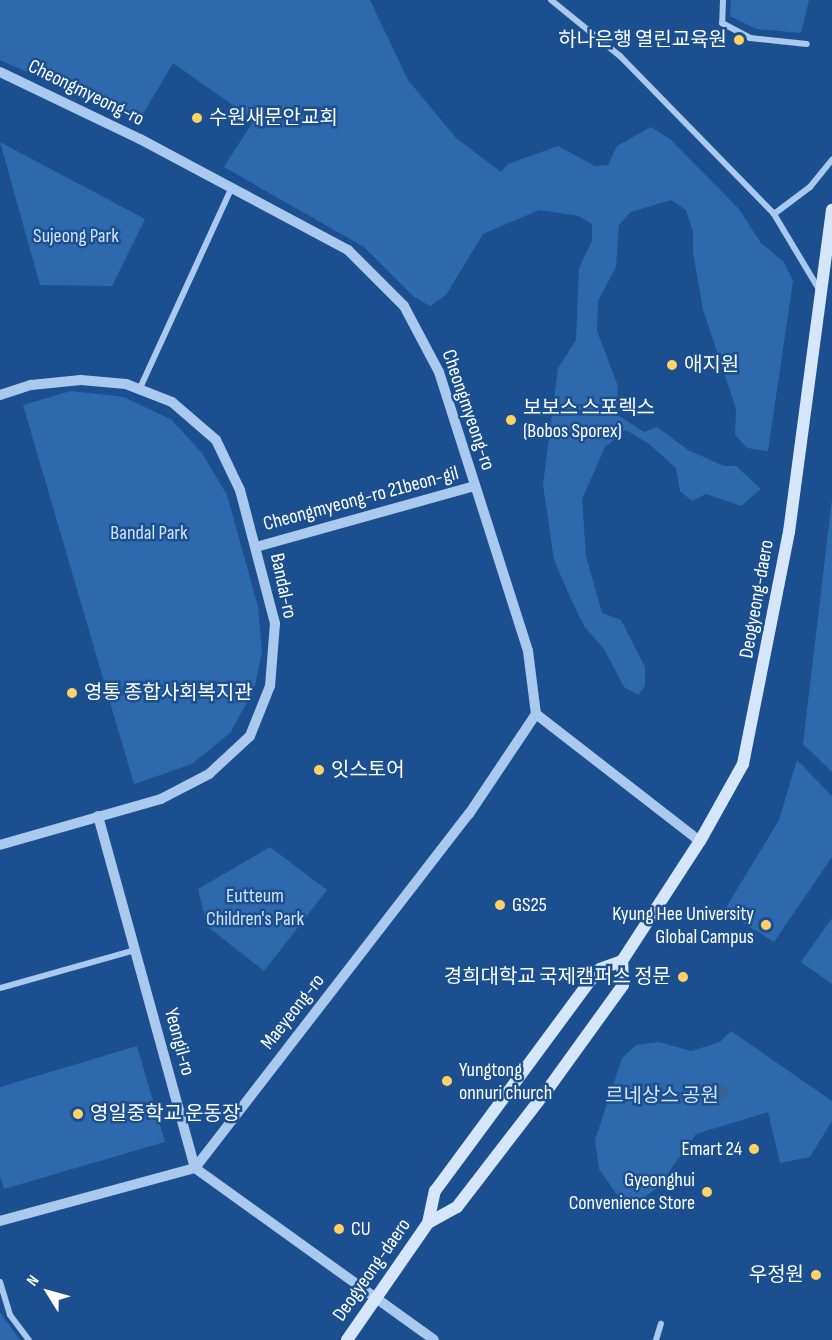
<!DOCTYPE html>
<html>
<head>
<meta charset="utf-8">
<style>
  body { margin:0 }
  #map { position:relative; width:832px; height:1340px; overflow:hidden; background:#1b4f8f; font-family:"Sofia Sans Condensed","Noto Sans KR",sans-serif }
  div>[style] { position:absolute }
  .green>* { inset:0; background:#2e69ad }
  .water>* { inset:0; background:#3c6290 }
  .round { border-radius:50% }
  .minor>* { height:6px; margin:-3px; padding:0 3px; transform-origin:3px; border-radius:3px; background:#a9c9ee }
  .tertiary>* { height:10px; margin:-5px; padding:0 5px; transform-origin:5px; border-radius:5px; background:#a9c9ee }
  .secondary>* { height:12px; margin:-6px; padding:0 6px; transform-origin:6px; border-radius:6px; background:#d6e6fa }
  .dots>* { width:16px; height:16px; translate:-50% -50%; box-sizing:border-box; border:3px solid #1b4f8f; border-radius:50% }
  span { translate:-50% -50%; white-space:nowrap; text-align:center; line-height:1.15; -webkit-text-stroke:5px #1b4f8f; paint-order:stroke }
  .poi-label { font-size:20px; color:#fff }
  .right { translate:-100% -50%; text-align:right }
  .left { translate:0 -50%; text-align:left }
  .street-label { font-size:20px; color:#fff }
  .park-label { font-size:20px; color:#cfe3fa }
  .north { position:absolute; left:18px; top:1262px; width:60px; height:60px; -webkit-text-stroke:4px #1b4f8f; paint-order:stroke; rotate:307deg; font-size:16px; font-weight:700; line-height:24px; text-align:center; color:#fff }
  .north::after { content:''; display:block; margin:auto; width:21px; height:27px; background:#fff; clip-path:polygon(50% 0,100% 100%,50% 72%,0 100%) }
</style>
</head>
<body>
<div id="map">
  <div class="green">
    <div style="clip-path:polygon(0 0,370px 0,408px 80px,456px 138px,501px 172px,508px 164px,558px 146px,595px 166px,608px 165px,617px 146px,651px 127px,670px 139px,739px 209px,761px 243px,784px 262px,793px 281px,768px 451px,747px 448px,735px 435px,736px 409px,703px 310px,693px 253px,693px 232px,686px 210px,671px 200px,631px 212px,619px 225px,616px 267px,598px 301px,597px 331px,618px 386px,616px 414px,644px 432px,657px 427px,688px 450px,724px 466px,736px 466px,761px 489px,741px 506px,706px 494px,692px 501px,680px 491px,676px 468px,648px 443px,626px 430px,605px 447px,582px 499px,586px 556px,602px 613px,621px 620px,645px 667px,645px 686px,638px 695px,624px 687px,604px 649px,584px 626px,570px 597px,554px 560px,543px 485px,558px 368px,576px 340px,579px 268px,592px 241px,592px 224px,579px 216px,539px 210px,483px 234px,446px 295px,430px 306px,414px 297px,364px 247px,224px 167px,254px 120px,173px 63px,139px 121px,0 60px)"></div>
    <div style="clip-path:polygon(731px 0,809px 0,801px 33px,756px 29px,730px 16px)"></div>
    <div style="clip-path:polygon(0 142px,145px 219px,112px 286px,40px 285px)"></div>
    <div style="clip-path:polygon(71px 391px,124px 397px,172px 420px,202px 453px,227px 495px,258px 607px,262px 652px,254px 690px,230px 733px,192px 764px,134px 784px,23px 405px)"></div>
    <div style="clip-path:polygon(832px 499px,832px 772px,803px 744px)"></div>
    <div style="clip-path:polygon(797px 760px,832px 796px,832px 857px,774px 942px,724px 911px,779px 820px)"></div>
    <div style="clip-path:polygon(270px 847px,327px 890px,264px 971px,207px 926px,198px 889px)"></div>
    <div style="clip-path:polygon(832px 918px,832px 984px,801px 962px)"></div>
    <div style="clip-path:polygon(731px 1031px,832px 1101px,832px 1121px,810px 1157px,780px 1163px,768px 1112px,696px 1134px,658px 1187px,641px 1200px,618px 1196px,599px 1169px,595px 1140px,622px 1058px,636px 1045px,659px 1042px,691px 1051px,720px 1042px)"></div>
    <div style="clip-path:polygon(137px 1046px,165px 1142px,4px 1189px,0 1177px,0 1087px)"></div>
    <div style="clip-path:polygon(0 1312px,20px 1340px,0 1340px)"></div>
  </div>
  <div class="water">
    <div class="round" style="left:714px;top:1085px;width:14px;height:14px"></div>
  </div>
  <div class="minor">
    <div style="left:551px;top:0;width:89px;rotate:39.1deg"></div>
    <div style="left:620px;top:56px;width:221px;rotate:45.7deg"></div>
    <div style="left:723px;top:0;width:23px;rotate:92deg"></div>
    <div style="left:722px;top:23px;width:32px;rotate:28deg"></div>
    <div style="left:750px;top:38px;width:57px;rotate:6deg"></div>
    <div style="left:820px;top:291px;width:90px;rotate:-120.9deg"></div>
    <div style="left:774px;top:214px;width:45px;rotate:-36.9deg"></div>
    <div style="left:810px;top:187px;width:35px;rotate:-51deg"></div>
    <div style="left:140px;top:388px;width:221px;rotate:-65.4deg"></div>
    <div style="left:0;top:988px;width:140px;rotate:-15.7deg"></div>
    <div style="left:0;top:1282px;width:34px;rotate:73deg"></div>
    <div style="left:10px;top:1315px;width:31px;rotate:53deg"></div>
    <div style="left:656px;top:1340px;width:17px;rotate:-73deg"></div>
  </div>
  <div class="tertiary">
    <div style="left:0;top:72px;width:155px;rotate:25.6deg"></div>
    <div style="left:140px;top:139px;width:236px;rotate:28.1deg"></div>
    <div style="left:348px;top:250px;width:79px;rotate:45deg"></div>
    <div style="left:404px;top:306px;width:75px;rotate:62.1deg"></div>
    <div style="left:439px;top:372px;width:293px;rotate:72.3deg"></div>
    <div style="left:528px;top:651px;width:64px;rotate:82.8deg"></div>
    <div style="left:536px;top:714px;width:207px;rotate:37.8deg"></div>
    <div style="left:0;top:395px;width:33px;rotate:-18deg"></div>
    <div style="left:31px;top:385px;width:50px;rotate:-5.7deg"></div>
    <div style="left:81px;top:380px;width:45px;rotate:5.1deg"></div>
    <div style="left:126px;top:384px;width:49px;rotate:21.4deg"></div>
    <div style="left:172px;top:402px;width:58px;rotate:40.8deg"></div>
    <div style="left:216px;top:440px;width:55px;rotate:64.4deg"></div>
    <div style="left:240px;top:490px;width:138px;rotate:75.3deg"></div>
    <div style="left:275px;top:623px;width:63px;rotate:94.5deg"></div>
    <div style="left:270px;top:686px;width:54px;rotate:111.8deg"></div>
    <div style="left:250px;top:736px;width:56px;rotate:137.2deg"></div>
    <div style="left:209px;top:774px;width:54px;rotate:152.5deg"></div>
    <div style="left:161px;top:799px;width:167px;rotate:164.1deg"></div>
    <div style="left:256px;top:547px;width:227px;rotate:-15.6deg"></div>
    <div style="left:98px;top:816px;width:365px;rotate:74.6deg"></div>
    <div style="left:195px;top:1168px;width:294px;rotate:35.7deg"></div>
    <div style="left:0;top:1221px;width:202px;rotate:-15.2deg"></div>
    <div style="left:195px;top:1168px;width:448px;rotate:-52.3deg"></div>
    <div style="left:469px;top:814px;width:120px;rotate:-56.2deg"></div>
  </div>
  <div class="secondary">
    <div style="left:428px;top:1223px;width:33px;rotate:-29deg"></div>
    <div style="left:457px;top:1207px;width:149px;rotate:-52.4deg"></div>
    <div style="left:548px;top:1089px;width:128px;rotate:-54.2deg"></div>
    <div style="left:623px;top:985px;width:24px;rotate:-92deg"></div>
    <div style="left:347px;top:1340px;width:142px;rotate:-55.3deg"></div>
    <div style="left:428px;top:1223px;width:33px;rotate:-78deg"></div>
    <div style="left:435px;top:1191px;width:255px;rotate:-53.6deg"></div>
    <div style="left:586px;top:986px;width:22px;rotate:-51deg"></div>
    <div style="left:600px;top:969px;width:23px;rotate:-20deg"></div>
    <div style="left:622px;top:961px;width:143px;rotate:-57deg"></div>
    <div style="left:700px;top:841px;width:88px;rotate:-60.8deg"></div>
    <div style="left:743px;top:764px;width:237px;rotate:-78.8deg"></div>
    <div style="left:789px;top:532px;width:325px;rotate:-82.4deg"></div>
  </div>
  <div class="dots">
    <div style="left:739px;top:40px;background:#ffd166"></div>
    <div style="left:197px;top:118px;background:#ffd166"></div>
    <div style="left:672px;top:365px;background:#ffd166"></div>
    <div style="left:511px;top:420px;background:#ffd166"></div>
    <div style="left:72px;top:693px;background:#ffd166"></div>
    <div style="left:319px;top:770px;background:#ffd166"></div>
    <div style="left:500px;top:905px;background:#ffd166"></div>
    <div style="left:766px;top:925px;background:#ffd166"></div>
    <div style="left:683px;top:977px;background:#ffd166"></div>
    <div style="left:447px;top:1081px;background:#ffd166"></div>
    <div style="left:78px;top:1114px;background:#ffd166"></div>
    <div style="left:754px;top:1149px;background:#ffd166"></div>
    <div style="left:707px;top:1192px;background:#ffd166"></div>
    <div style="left:339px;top:1229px;background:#ffd166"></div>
    <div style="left:816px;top:1275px;background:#ffd166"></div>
  </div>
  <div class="poi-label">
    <span class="right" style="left:727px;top:40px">하나은행 열린교육원</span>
    <span class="left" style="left:209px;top:118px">수원새문안교회</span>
    <span class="left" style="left:684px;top:365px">애지원</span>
    <span class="left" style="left:523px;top:420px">보보스 스포렉스<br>(Bobos Sporex)</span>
    <span class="left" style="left:84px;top:693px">영통 종합사회복지관</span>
    <span class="left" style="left:331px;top:770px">잇스토어</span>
    <span class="left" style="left:512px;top:905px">GS25</span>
    <span class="right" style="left:754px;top:926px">Kyung Hee University<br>Global Campus</span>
    <span class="right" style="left:671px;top:977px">경희대학교 국제캠퍼스 정문</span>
    <span class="left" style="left:459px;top:1082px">Yungtong<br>onnuri church</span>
    <span class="left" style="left:90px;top:1114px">영일중학교 운동장</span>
    <span class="right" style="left:742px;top:1149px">Emart 24</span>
    <span class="right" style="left:695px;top:1192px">Gyeonghui<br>Convenience Store</span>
    <span class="left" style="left:351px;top:1229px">CU</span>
    <span class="right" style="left:804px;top:1275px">우정원</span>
  </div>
  <div class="street-label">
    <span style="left:86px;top:93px;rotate:26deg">Cheongmyeong-ro</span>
    <span style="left:468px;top:410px;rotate:71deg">Cheongmyeong-ro</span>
    <span style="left:361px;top:499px;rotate:-15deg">Cheongmyeong-ro 21beon-gil</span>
    <span style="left:283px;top:586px;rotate:78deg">Bandal-ro</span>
    <span style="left:757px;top:599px;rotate:-80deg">Deogyeong-daero</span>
    <span style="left:293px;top:1012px;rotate:-52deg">Maeyeong-ro</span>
    <span style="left:179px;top:1042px;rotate:75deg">Yeongil-ro</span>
    <span style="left:372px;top:1270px;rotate:-55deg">Deogyeong-daero</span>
  </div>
  <div class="park-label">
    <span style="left:76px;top:236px">Sujeong Park</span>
    <span style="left:149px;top:533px">Bandal Park</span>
    <span style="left:255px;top:908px">Eutteum<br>Children's Park</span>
    <span style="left:662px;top:1096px">르네상스 공원</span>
  </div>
  <div class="north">N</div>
</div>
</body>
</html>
